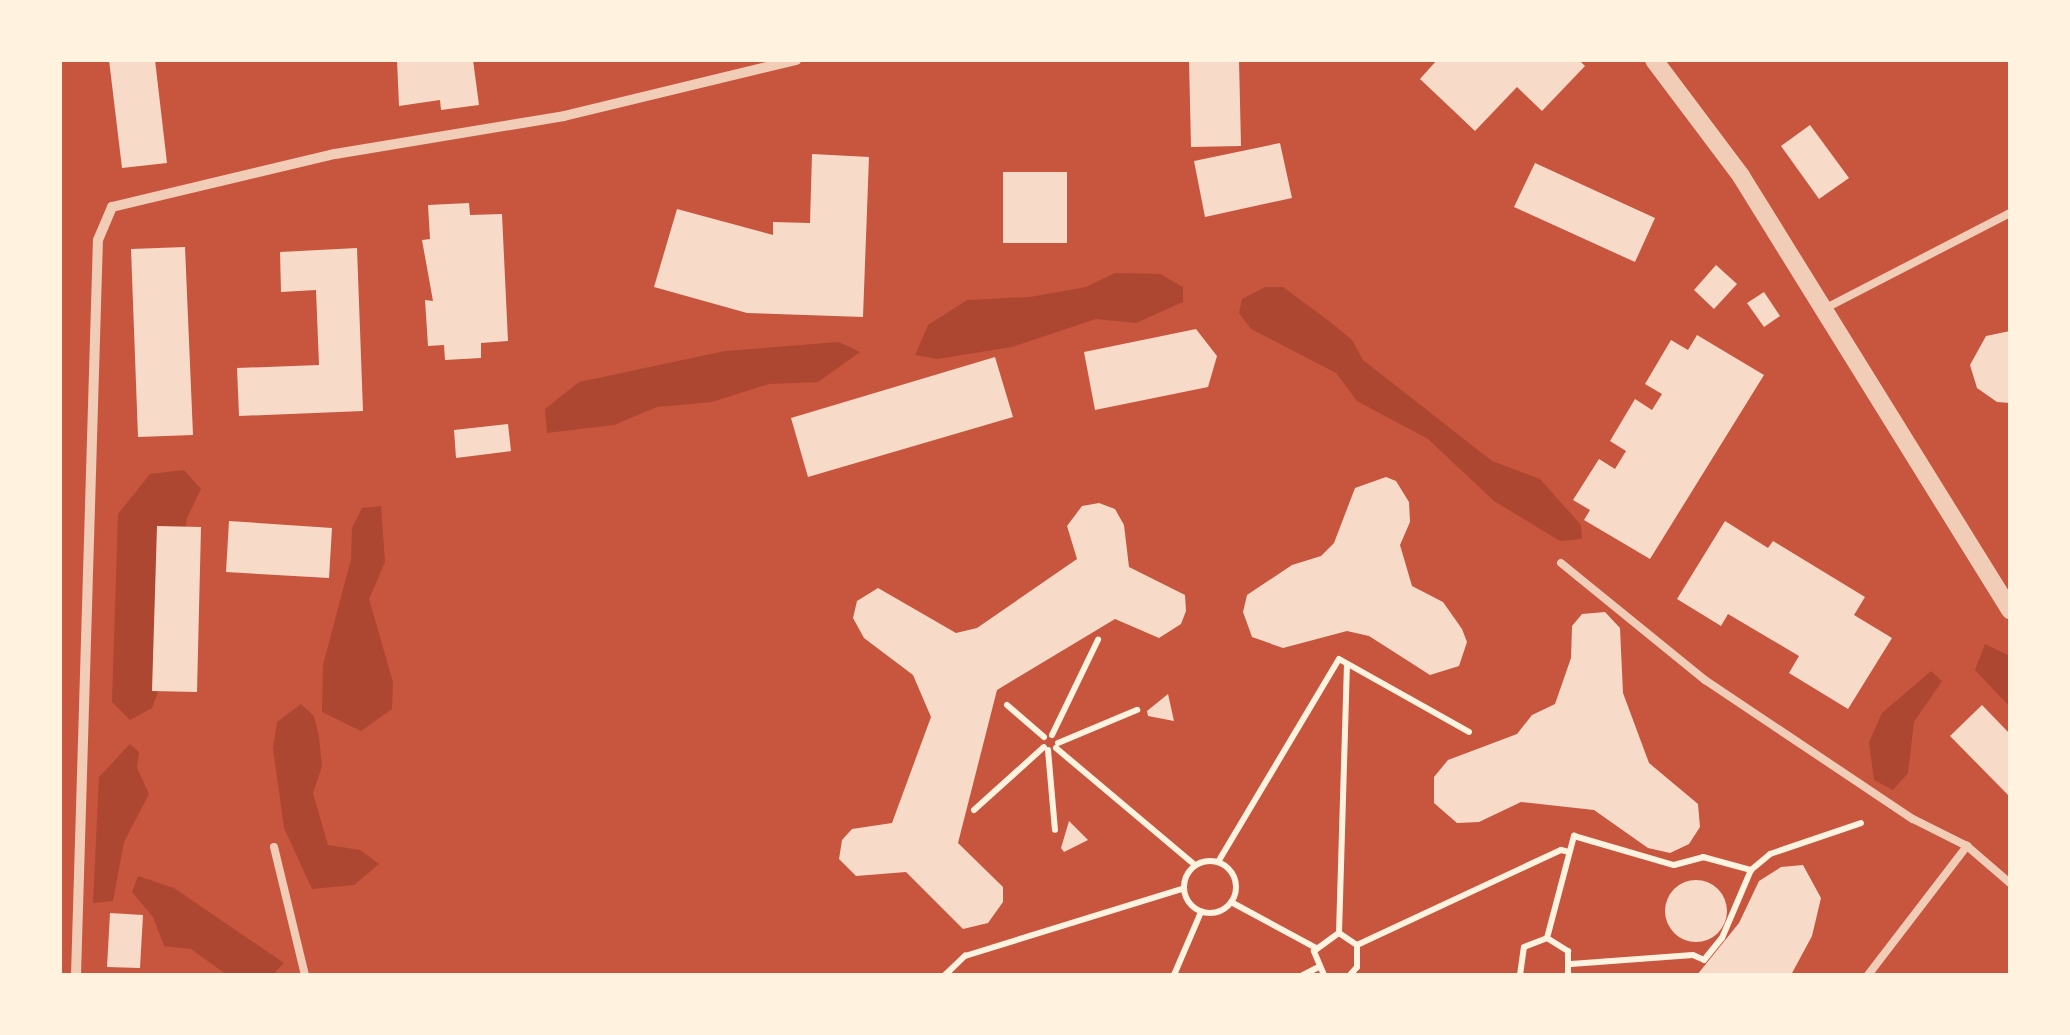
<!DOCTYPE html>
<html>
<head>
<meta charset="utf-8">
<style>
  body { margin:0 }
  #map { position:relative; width:2070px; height:1035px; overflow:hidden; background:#c8553d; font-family:Mulish,sans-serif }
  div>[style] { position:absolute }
  .green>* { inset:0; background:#ae4732 }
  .building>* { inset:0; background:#f7dbc8 }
  .round { border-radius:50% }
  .path>* { height:6px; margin:-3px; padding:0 3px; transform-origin:3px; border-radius:3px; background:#fff3e0 }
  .path>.ring { margin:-3px; padding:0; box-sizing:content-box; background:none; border:6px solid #fff3e0; border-radius:50% }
  .service>* { height:8px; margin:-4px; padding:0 4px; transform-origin:4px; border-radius:4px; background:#f1ccb7 }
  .minor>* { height:10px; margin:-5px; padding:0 5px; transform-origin:5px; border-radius:5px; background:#f1ccb7 }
  .tertiary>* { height:18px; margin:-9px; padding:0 9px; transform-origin:9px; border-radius:9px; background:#f1ccb7 }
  span { translate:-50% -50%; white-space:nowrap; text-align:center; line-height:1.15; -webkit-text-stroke:8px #fff3e0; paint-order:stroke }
  .frame { position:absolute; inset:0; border:62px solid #fff3e0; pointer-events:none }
</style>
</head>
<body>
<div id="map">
  <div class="green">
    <div style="clip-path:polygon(1115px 273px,1160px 274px,1183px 287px,1183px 302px,1136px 323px,1096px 319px,1012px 347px,937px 359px,915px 355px,928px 325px,967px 300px,1030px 297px,1086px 287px)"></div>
    <div style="clip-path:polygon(1265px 287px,1283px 287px,1329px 321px,1352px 340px,1363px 360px,1492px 461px,1540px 479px,1581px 525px,1582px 539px,1560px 541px,1494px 501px,1428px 439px,1357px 401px,1336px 373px,1251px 329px,1239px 313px,1242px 299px)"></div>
    <div style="clip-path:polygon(839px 342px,860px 352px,818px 382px,769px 384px,712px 402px,657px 407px,614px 425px,547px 433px,545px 409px,579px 382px,725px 351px)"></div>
    <div style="clip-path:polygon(184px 470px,201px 489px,187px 518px,162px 681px,152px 708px,130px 720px,112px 702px,118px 514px,150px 474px)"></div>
    <div style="clip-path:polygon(381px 506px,385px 562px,369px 599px,393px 682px,392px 709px,361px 731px,322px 712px,323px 665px,351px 559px,352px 528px,362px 508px)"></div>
    <div style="clip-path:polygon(1985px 644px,2010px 656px,2010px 707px,1975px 670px)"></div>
    <div style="clip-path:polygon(1931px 671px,1942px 681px,1914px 722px,1908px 773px,1893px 790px,1874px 780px,1869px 742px,1882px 713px)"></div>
    <div style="clip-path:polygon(301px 704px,314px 716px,319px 737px,322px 766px,313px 793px,328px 845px,360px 850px,379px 864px,354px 885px,312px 889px,284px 828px,273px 748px,277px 722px)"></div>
    <div style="clip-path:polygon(130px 744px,139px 752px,137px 768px,149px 794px,124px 842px,113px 901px,93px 903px,99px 777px)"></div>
    <div style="clip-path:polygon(138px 876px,174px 888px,284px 963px,272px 975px,227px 975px,191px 949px,164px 946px,153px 917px,132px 892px)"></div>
  </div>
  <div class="building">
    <div style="clip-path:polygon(109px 60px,155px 60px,167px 163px,122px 168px)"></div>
    <div style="clip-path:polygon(397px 60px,473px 60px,479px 105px,441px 110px,440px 100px,399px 106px)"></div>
    <div style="clip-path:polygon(1189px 60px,1239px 60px,1241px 146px,1191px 147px)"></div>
    <div style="clip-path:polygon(1437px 60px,1579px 60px,1585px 66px,1542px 111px,1517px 87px,1475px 131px,1420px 79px)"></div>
    <div style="clip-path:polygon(1810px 125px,1849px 178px,1819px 199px,1781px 146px)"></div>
    <div style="clip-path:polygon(1280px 143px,1292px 198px,1205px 217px,1194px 161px)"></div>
    <div style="clip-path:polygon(812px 154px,869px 157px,863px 317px,747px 313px,654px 287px,677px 209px,773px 235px,773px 222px,810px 223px)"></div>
    <div style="clip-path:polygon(1535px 163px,1655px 218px,1635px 262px,1514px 207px)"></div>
    <div style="clip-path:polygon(1003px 172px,1067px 172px,1067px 243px,1003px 243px)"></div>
    <div style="clip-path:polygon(469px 203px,470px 215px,502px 214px,508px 341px,481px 343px,481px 358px,445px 360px,444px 345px,428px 346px,425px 300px,433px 301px,422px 240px,430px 239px,428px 205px)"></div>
    <div style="clip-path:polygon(185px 247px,193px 435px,138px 437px,131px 249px)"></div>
    <div style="clip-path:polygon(357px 248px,363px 411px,239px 416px,237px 368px,319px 365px,316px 290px,281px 292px,280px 252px)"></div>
    <div style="clip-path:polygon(1716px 265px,1737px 284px,1714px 309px,1694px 290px)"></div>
    <div style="clip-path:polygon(1764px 292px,1780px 316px,1764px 327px,1747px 303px)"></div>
    <div style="clip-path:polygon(1196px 329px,1217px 356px,1208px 387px,1095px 410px,1084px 352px)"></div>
    <div style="clip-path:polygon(2010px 331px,2010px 403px,1997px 402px,1977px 388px,1970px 365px,1986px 336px)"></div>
    <div style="clip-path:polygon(1697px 335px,1764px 375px,1650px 559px,1584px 520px,1590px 510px,1573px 500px,1599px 459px,1615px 469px,1626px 451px,1610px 441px,1635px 399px,1652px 410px,1662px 394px,1645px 384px,1671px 340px,1688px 350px)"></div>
    <div style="clip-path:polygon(995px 357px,1013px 417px,808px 477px,791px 418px)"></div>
    <div style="clip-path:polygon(508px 424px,511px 451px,456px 458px,454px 430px)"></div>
    <div style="clip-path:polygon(1386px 477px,1396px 481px,1409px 502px,1410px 522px,1400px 545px,1412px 586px,1443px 602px,1462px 629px,1467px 642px,1459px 666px,1430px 675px,1369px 636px,1347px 631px,1283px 648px,1252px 637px,1243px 612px,1247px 595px,1292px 565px,1321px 556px,1334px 543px,1355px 488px)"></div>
    <div style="clip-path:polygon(1099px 503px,1115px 509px,1124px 525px,1129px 567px,1185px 595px,1186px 611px,1181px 624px,1159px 638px,1115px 619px,997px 690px,958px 843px,1003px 887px,1003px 902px,988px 923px,963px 929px,906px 872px,856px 876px,839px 859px,842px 840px,852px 829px,892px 823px,931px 717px,913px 675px,864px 638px,853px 618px,857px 601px,878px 588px,956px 633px,977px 628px,1077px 559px,1067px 526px,1082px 506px)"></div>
    <div style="clip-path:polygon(229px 521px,332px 528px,329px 578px,226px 572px)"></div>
    <div style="clip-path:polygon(1725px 521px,1768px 548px,1773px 541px,1865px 597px,1854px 615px,1892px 638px,1848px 709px,1789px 673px,1799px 656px,1728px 614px,1721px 626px,1677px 599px)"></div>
    <div style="clip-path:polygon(157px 526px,201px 527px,197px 692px,152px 691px)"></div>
    <div style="clip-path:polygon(1605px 612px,1620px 628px,1623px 693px,1649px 763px,1698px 804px,1700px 827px,1689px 844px,1670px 853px,1648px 848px,1594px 810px,1521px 802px,1479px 822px,1457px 823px,1434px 803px,1434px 777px,1448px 760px,1517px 734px,1532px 715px,1555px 704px,1571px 658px,1572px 626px,1582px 614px)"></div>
    <div style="clip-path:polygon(1168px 694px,1174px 721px,1148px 716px,1147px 711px)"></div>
    <div style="clip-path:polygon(1982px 705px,2010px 734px,2010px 797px,1950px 736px)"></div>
    <div style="clip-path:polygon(1069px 821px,1088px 840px,1064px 852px,1061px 848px)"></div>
    <div style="clip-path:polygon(1803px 865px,1821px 898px,1812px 936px,1791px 975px,1697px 975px,1739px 923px,1759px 881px,1781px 867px)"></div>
    <div class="round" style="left:1665px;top:880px;width:62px;height:62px"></div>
    <div style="clip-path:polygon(110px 913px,143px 915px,140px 968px,107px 967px)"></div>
  </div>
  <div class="path">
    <div style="left:1007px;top:705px;width:49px;rotate:40.9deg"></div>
    <div style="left:1052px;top:735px;width:106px;rotate:-64.2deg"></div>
    <div style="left:1058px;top:743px;width:86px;rotate:-22.7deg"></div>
    <div style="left:1056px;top:748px;width:182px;rotate:40.1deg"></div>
    <div style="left:1048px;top:750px;width:80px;rotate:85deg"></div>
    <div style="left:974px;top:810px;width:94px;rotate:-42deg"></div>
    <div class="ring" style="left:1184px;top:861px;width:46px;height:46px"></div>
    <div style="left:1218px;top:862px;width:236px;rotate:-59.2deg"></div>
    <div style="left:1339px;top:659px;width:149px;rotate:29.3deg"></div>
    <div style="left:1231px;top:902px;width:97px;rotate:28.4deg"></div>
    <div style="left:1339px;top:933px;width:268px;rotate:-88.3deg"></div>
    <div style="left:1547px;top:938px;width:106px;rotate:-75.2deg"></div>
    <div style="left:1574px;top:836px;width:104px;rotate:16.2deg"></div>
    <div style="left:1674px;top:865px;width:30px;rotate:-15deg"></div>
    <div style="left:1703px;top:857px;width:50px;rotate:15.2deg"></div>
    <div style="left:1357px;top:945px;width:225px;rotate:-25deg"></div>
    <div style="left:1561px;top:850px;width:8px;rotate:14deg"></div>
    <div style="left:1571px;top:964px;width:122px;rotate:-4.2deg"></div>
    <div style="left:1693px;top:955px;width:12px;rotate:24deg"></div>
    <div style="left:1704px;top:960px;width:28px;rotate:-51deg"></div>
    <div style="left:1722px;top:938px;width:74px;rotate:-66.9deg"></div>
    <div style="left:1751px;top:870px;width:25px;rotate:-40deg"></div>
    <div style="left:1770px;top:854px;width:96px;rotate:-18.8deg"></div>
    <div style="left:945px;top:975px;width:28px;rotate:-44deg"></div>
    <div style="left:965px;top:956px;width:229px;rotate:-17.2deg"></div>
    <div style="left:1174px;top:975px;width:69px;rotate:-66.8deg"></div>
    <div style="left:1303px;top:975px;width:16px;rotate:-27deg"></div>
    <div style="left:1324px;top:975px;width:26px;rotate:-113deg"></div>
    <div style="left:1314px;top:951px;width:31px;rotate:-36deg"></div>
    <div style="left:1339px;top:933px;width:22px;rotate:34deg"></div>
    <div style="left:1357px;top:945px;width:22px;rotate:90deg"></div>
    <div style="left:1357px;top:967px;width:11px;rotate:131deg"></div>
    <div style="left:1520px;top:975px;width:28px;rotate:-82deg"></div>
    <div style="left:1524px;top:947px;width:25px;rotate:-21deg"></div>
    <div style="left:1547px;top:938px;width:25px;rotate:32deg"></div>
    <div style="left:1568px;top:951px;width:24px;rotate:90deg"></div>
  </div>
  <div class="service">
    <div style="left:1824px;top:309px;width:209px;rotate:-27.3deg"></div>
    <div style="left:1561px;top:563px;width:186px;rotate:39.1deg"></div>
    <div style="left:1705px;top:680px;width:250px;rotate:33.8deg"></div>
    <div style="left:1913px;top:819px;width:60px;rotate:26.6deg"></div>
    <div style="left:274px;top:847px;width:132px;rotate:76.4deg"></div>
    <div style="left:1868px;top:975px;width:163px;rotate:-52.5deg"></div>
    <div style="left:1967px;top:846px;width:57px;rotate:40.7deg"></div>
  </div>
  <div class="minor">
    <div style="left:76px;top:975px;width:735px;rotate:-88.29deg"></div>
    <div style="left:98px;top:240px;width:36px;rotate:-67deg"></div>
    <div style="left:112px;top:207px;width:229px;rotate:-13.4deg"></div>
    <div style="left:335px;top:154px;width:232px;rotate:-9.4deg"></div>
    <div style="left:564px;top:116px;width:239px;rotate:-13.6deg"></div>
  </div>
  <div class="tertiary">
    <div style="left:1654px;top:60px;width:145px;rotate:53.1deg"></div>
    <div style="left:1741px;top:176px;width:511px;rotate:58.21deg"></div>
  </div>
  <div class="frame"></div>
</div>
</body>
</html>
